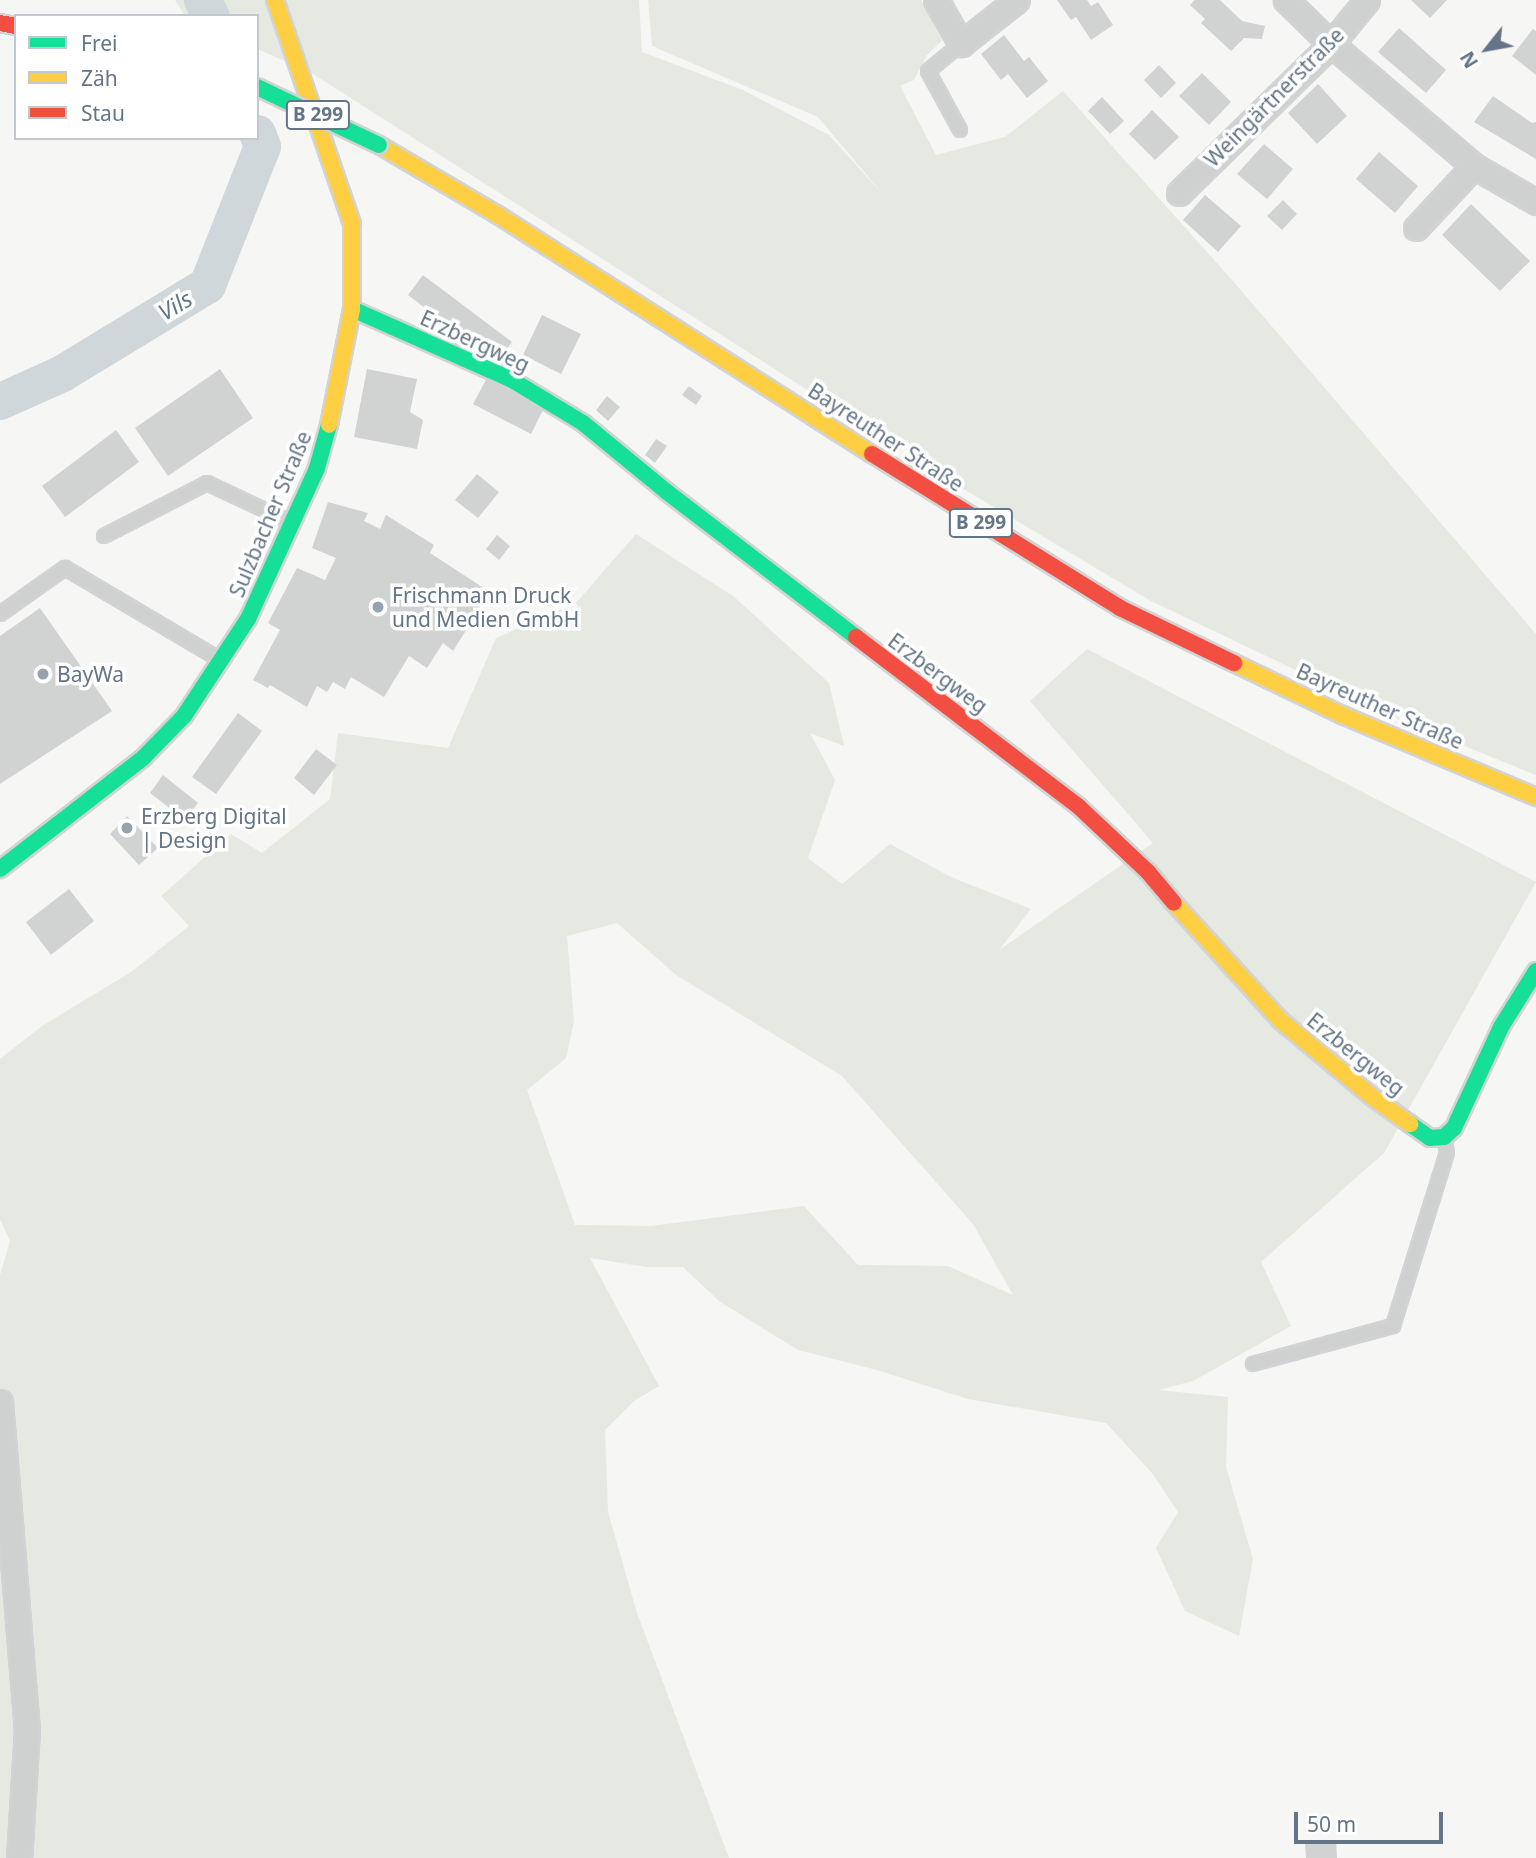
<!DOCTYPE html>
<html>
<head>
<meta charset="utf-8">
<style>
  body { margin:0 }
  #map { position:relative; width:1536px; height:1858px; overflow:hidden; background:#f6f6f4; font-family:"Noto Sans",sans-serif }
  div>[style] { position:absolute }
  .green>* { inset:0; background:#e5e9e2 }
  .river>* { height:37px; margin:-18.5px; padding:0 18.5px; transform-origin:18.5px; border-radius:18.5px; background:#d0d7db }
  .building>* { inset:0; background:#d1d2d2 }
  .roads { filter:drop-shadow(2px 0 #d1d3d4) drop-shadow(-2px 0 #d1d3d4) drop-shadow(0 2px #d1d3d4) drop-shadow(0 -2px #d1d3d4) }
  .lane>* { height:12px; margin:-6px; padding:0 6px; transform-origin:6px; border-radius:6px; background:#cfd1d1 }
  .street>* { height:23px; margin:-11.5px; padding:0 11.5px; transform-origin:11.5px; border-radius:11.5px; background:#cfd1d1 }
  .fast>* { height:16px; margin:-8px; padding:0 8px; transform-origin:8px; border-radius:8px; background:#16e098 }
  .slow>* { height:16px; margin:-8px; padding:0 8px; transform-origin:8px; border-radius:8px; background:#ffcf43 }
  .jam>* { height:16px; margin:-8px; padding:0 8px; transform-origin:8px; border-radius:8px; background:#f24e42 }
  .bridges { filter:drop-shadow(2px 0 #d1d3d3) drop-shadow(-2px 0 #d1d3d3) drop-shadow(0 2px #d1d3d3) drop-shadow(0 -2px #d1d3d3) }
  .fast-bridge>* { height:16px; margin:-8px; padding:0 8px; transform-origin:8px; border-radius:8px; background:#16e098 }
  .dots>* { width:19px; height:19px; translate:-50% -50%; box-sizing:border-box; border:4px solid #fff; border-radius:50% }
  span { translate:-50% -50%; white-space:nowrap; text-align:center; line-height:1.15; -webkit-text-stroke:7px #fff; paint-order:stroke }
  .shield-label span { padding:2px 5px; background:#fff; border:2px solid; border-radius:5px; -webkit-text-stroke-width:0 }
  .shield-label { font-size:19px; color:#637587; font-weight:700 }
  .street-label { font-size:21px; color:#637587 }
  .poi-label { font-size:21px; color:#637587 }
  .left { translate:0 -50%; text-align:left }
  .water-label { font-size:23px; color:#5f7783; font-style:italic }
  .legend { position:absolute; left:14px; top:14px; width:245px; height:126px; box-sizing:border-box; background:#fff; border:2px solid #c1c8cf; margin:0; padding:9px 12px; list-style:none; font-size:21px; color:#637587 }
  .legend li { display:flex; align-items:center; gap:14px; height:35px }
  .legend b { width:35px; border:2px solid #c1c8cf }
  .north { position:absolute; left:1452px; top:14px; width:70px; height:70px; -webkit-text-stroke:5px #fff; paint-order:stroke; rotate:239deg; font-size:19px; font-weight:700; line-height:28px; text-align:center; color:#637587 }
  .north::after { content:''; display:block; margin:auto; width:24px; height:32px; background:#637587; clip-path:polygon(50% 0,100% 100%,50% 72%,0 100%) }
  .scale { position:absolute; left:1294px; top:1812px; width:149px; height:32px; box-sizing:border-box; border:4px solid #637587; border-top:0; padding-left:9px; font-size:21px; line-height:24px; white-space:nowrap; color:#637587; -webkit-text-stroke:5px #fff; paint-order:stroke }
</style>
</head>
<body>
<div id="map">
  <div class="green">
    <div style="clip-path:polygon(175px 0,639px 0,642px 52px,743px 90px,829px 135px,886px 198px,818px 117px,652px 46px,648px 0,921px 0,942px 41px,927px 55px,914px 80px,900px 86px,936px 155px,1005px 137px,1063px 91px,1232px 280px,1536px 634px,1536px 775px,1400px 720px,1151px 601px,942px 476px,310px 72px,257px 49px,257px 16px,185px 16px)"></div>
    <div style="clip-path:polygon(evenodd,636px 534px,733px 596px,829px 683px,844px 746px,810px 733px,835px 780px,808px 858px,842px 884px,890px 844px,951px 877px,1031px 909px,999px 950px,1153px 843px,1030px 701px,1087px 649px,1536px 882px,1384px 1153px,1261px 1262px,1291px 1326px,1193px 1381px,1158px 1390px,1228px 1397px,1226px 1467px,1253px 1559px,1239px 1636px,1185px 1611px,1156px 1548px,1178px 1512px,1152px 1473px,1106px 1423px,968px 1399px,877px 1370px,798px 1350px,719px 1301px,683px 1267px,647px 1267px,590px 1258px,659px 1386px,634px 1401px,605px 1430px,608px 1512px,637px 1613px,729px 1858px,0 1858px,0 1275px,10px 1241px,0 1219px,0 1059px,42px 1026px,131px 972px,189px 926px,161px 896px,231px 834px,262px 853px,330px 799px,338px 733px,448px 748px,496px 638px,576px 603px,636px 534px,617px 923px,676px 975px,842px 1076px,973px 1224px,1013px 1295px,948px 1266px,858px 1265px,804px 1206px,651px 1226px,575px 1225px,527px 1090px,566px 1058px,574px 1021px,567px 936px,617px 923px)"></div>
  </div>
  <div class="river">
    <div style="left:202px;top:0;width:18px;rotate:61deg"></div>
    <div style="left:0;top:401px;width:68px;rotate:-24.3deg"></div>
    <div style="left:62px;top:373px;width:170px;rotate:-31.3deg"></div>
    <div style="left:207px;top:285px;width:149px;rotate:-68.4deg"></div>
    <div style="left:262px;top:146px;width:14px;rotate:-111deg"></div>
  </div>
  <div class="building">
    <div style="clip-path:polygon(1057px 0,1087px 0,1091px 6px,1098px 2px,1113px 25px,1091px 40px,1076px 17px,1071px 20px)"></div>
    <div style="clip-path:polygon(1195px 0,1220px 0,1242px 21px,1265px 26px,1262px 39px,1244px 38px,1231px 51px,1201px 23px,1205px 19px,1190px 5px)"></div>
    <div style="clip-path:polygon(1411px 0,1447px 0,1430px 18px)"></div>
    <div style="clip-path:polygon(1399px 28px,1446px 70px,1426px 93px,1378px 52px)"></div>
    <div style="clip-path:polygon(1533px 29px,1536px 31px,1536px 75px,1512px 56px)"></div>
    <div style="clip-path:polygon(1004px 35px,1024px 61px,1029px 57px,1048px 81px,1027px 98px,1008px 74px,1001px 80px,981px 54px)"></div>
    <div style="clip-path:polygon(1159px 65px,1176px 83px,1161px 98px,1144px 80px)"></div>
    <div style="clip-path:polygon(1202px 73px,1231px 102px,1209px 125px,1179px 96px)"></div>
    <div style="clip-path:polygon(1318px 84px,1347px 116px,1317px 144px,1288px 113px)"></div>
    <div style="clip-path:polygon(1493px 96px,1532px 123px,1536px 122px,1536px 159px,1474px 122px)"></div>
    <div style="clip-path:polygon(1102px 97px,1124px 121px,1110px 134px,1088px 111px)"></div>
    <div style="clip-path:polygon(1152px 110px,1179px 137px,1155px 160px,1129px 134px)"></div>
    <div style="clip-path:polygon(1264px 144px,1293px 169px,1267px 199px,1237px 174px)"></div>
    <div style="clip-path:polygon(1379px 152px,1418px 186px,1395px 213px,1356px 179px)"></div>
    <div style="clip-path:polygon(1205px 195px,1241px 226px,1218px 252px,1183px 220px)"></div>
    <div style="clip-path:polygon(1283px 200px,1297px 214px,1282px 230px,1267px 216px)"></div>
    <div style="clip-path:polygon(1471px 204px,1530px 261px,1500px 291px,1442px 235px)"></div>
    <div style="clip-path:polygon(423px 275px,512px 342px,497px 363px,408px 295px)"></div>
    <div style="clip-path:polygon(542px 315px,581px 334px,561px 374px,523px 355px)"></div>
    <div style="clip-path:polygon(220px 369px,253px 418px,168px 476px,135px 428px)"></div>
    <div style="clip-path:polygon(367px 369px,417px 379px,410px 412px,423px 420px,417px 449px,354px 437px)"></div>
    <div style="clip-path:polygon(487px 378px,544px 408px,531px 434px,473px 404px)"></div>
    <div style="clip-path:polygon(689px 386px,702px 396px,696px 405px,682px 395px)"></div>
    <div style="clip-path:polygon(607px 396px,620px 407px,608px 421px,596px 410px)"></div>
    <div style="clip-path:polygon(116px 430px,139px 462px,65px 517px,42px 486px)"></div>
    <div style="clip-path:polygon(656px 439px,667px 446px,655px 463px,645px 455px)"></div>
    <div style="clip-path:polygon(477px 474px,499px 492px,478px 518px,455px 500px)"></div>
    <div style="clip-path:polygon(328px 502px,368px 513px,364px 521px,380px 529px,386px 515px,434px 545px,430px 553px,490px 592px,453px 651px,443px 643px,427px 668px,409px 656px,384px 697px,351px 677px,345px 689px,333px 682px,327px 692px,317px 686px,307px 707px,270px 685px,268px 688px,253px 680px,280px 630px,268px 623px,297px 568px,325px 580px,336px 558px,312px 548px)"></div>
    <div style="clip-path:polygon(497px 535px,510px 546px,499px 560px,486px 549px)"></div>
    <div style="clip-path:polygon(40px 608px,112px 711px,0 784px,0 636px)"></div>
    <div style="clip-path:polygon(238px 713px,262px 731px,216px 794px,192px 777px)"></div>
    <div style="clip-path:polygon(316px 749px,337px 765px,314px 795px,294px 778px)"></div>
    <div style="clip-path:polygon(163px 775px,198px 803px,185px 820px,150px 793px)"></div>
    <div style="clip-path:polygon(127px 816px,158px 848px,139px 865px,110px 834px)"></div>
    <div style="clip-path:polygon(69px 889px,94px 921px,51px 955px,26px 922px)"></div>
    <div style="clip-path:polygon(1336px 1841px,1337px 1858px,1306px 1858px,1305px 1843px)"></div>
  </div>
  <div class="roads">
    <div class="lane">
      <div style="left:960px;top:130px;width:67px;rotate:-118.5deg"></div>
      <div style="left:928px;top:71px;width:43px;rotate:-39.3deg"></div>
      <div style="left:104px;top:536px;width:116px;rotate:-27.2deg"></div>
      <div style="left:207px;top:483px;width:92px;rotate:25.2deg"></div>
      <div style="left:0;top:614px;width:80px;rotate:-35.3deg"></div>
      <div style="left:65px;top:568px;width:179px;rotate:30.6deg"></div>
      <div style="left:1253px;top:1364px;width:145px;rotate:-15.2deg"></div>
      <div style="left:1393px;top:1326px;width:181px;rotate:-72.7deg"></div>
      <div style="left:1447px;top:1153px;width:16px;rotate:-101deg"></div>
    </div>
    <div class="street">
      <div style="left:936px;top:0;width:51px;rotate:60.4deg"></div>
      <div style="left:961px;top:44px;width:71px;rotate:-38.2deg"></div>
      <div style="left:1286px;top:0;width:63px;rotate:44.4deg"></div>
      <div style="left:1331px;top:44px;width:188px;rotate:40.5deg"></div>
      <div style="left:1474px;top:166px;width:72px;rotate:30.1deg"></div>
      <div style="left:1179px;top:193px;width:213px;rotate:-44.4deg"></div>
      <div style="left:1331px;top:44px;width:57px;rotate:-50.7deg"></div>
      <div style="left:1416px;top:228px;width:85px;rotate:-46.9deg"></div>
      <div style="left:0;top:1402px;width:328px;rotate:85.3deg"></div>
      <div style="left:27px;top:1729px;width:129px;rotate:93.5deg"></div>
    </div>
    <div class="fast">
      <div style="left:352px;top:309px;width:175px;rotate:23.9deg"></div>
      <div style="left:512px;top:380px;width:83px;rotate:31.2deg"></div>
      <div style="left:583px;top:423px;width:109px;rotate:39.4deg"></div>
      <div style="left:667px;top:492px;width:238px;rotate:37.5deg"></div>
      <div style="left:0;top:869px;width:181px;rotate:-37.8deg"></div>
      <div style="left:143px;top:758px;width:59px;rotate:-45.7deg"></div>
      <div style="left:184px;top:716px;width:116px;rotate:-56.6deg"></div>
      <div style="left:248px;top:619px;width:166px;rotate:-65.4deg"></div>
      <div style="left:317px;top:468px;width:45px;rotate:-74.4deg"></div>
      <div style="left:1410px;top:1124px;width:24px;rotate:35deg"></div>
      <div style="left:1430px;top:1138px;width:14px;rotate:-4deg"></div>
      <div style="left:1444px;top:1137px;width:13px;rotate:-42deg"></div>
      <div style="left:1454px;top:1128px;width:111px;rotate:-65deg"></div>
      <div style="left:1501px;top:1027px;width:66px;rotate:-58deg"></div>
    </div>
    <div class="slow">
      <div style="left:275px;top:0;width:237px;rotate:71deg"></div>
      <div style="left:352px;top:224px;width:85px;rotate:90deg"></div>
      <div style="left:352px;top:309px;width:118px;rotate:101.2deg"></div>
      <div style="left:379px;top:145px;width:138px;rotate:30.5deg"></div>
      <div style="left:498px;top:215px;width:444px;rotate:32.6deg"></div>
      <div style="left:1234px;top:663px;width:120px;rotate:25.7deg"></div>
      <div style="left:1342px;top:715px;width:211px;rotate:22.9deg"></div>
      <div style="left:1174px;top:903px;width:158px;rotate:47.8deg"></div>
      <div style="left:1280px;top:1020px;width:120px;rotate:39.9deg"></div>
      <div style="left:1372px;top:1097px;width:47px;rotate:35.4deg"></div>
    </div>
    <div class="jam">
      <div style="left:0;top:23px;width:16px;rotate:11deg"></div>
      <div style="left:872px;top:454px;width:292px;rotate:31.8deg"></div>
      <div style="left:1120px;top:608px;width:127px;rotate:25.8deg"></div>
      <div style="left:856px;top:637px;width:279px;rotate:37.3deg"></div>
      <div style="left:1078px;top:806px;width:96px;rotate:43.3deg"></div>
      <div style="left:1148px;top:872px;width:40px;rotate:50deg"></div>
    </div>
  </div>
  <div class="bridges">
    <div class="fast-bridge">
      <div style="left:257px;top:87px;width:135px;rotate:25.4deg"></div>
    </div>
  </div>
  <div class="dots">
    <div style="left:378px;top:607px;background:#96a2ad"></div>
    <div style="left:43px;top:674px;background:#96a2ad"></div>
    <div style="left:127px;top:828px;background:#96a2ad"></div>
  </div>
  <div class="shield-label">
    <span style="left:318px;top:115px">B 299</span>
    <span style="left:981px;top:523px">B 299</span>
  </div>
  <div class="street-label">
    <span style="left:1274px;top:97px;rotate:-45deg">Weingärtnerstraße</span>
    <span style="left:475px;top:341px;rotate:25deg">Erzbergweg</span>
    <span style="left:886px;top:437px;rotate:33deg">Bayreuther Straße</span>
    <span style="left:270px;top:514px;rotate:-67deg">Sulzbacher Straße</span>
    <span style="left:938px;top:673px;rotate:37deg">Erzbergweg</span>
    <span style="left:1380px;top:706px;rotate:24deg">Bayreuther Straße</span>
    <span style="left:1356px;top:1054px;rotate:39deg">Erzbergweg</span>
  </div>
  <div class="poi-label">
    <span class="left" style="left:392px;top:607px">Frischmann Druck<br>und Medien GmbH</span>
    <span class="left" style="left:57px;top:674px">BayWa</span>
    <span class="left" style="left:141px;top:828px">Erzberg Digital<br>| Design</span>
  </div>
  <div class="water-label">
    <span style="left:175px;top:305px;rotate:-31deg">Vils</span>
  </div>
  <ul class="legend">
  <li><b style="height:9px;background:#16e098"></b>Frei</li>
  <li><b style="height:9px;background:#ffcf43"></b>Zäh</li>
  <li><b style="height:9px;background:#f24e42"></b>Stau</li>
  </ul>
  <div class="north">N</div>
  <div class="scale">50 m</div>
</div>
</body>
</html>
